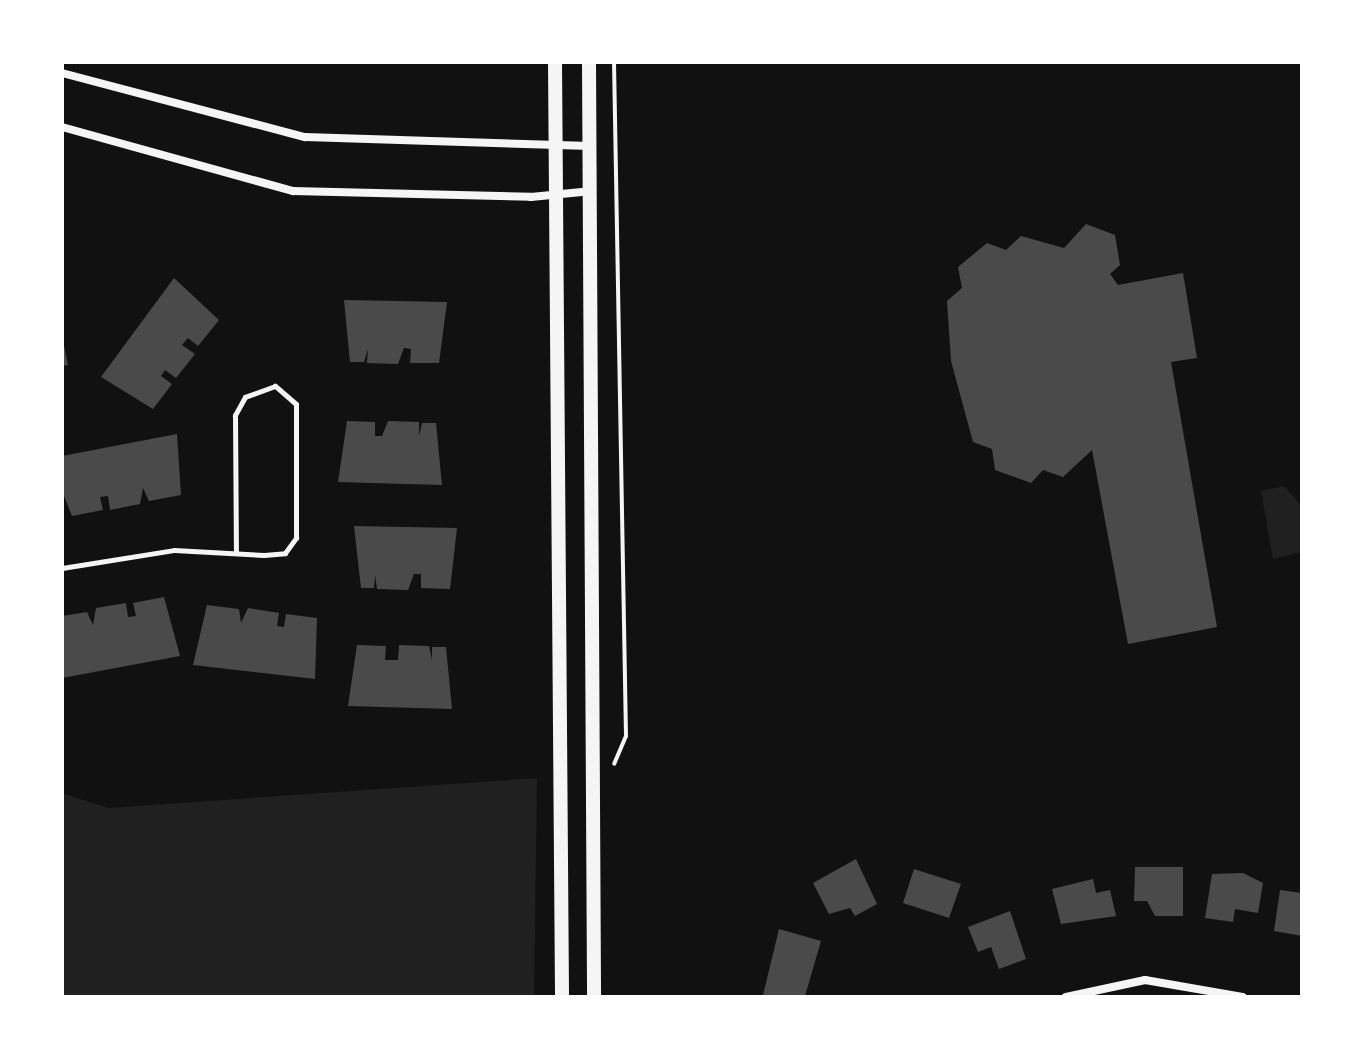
<!DOCTYPE html>
<html>
<head>
<meta charset="utf-8">
<style>
  body { margin:0 }
  #map { position:relative; width:1364px; height:1059px; overflow:hidden; background:#111; font-family:"PT Sans Narrow",sans-serif }
  div>[style] { position:absolute }
  .green>* { inset:0; background:#202020 }
  .building>* { inset:0; background:#4a4a4a }
  .path>* { height:4px; margin:-2px; padding:0 2px; transform-origin:2px; border-radius:2px; background:#f5f5f5 }
  .service>* { height:5px; margin:-2.5px; padding:0 2.5px; transform-origin:2.5px; border-radius:2.5px; background:#f5f5f5 }
  .minor>* { height:8px; margin:-4px; padding:0 4px; transform-origin:4px; border-radius:4px; background:#f5f5f5 }
  .secondary>* { height:14px; margin:-7px; padding:0 7px; transform-origin:7px; border-radius:7px; background:#f5f5f5 }
  span { translate:-50% -50%; white-space:nowrap; text-align:center; line-height:1.15; -webkit-text-stroke:8px #fff; paint-order:stroke }
  .frame { position:absolute; inset:0; border:64px solid #fff; pointer-events:none }
</style>
</head>
<body>
<div id="map">
  <div class="green">
    <div style="clip-path:polygon(1284px 486px,1302px 506px,1302px 552px,1273px 559px,1261px 491px)"></div>
    <div style="clip-path:polygon(537px 778px,534px 997px,62px 997px,62px 793px,108px 808px)"></div>
  </div>
  <div class="building">
    <div style="clip-path:polygon(1086px 224px,1115px 235px,1120px 265px,1110px 274px,1118px 285px,1183px 273px,1197px 358px,1171px 362px,1217px 627px,1128px 644px,1092px 450px,1063px 477px,1043px 470px,1031px 483px,995px 470px,992px 449px,973px 442px,951px 361px,947px 301px,962px 288px,958px 267px,987px 243px,1006px 250px,1021px 236px,1064px 248px)"></div>
    <div style="clip-path:polygon(174px 278px,219px 320px,198px 346px,188px 338px,182px 345px,195px 354px,176px 378px,165px 370px,161px 376px,172px 384px,153px 409px,101px 377px)"></div>
    <div style="clip-path:polygon(344px 300px,447px 302px,439px 363px,410px 363px,411px 349px,404px 348px,398px 364px,367px 363px,368px 349px,364px 362px,350px 362px)"></div>
    <div style="clip-path:polygon(62px 336px,68px 365px,62px 366px)"></div>
    <div style="clip-path:polygon(347px 421px,375px 422px,375px 436px,382px 436px,388px 421px,419px 422px,419px 436px,422px 423px,436px 423px,442px 485px,338px 482px)"></div>
    <div style="clip-path:polygon(177px 434px,181px 495px,149px 501px,143px 488px,140px 504px,110px 510px,108px 496px,100px 497px,103px 510px,72px 516px,62px 491px,62px 456px)"></div>
    <div style="clip-path:polygon(354px 526px,457px 528px,450px 589px,421px 588px,421px 574px,414px 574px,408px 590px,377px 589px,375px 575px,374px 588px,361px 588px)"></div>
    <div style="clip-path:polygon(164px 597px,180px 656px,62px 678px,62px 616px,87px 612px,93px 625px,96px 608px,126px 603px,128px 617px,136px 616px,133px 603px)"></div>
    <div style="clip-path:polygon(207px 605px,239px 609px,241px 623px,248px 608px,279px 613px,277px 626px,284px 627px,286px 614px,317px 618px,315px 679px,193px 665px)"></div>
    <div style="clip-path:polygon(357px 645px,386px 646px,385px 660px,398px 660px,399px 645px,429px 646px,432px 660px,432px 647px,446px 647px,452px 709px,348px 706px)"></div>
    <div style="clip-path:polygon(856px 859px,877px 904px,855px 916px,850px 908px,829px 914px,813px 883px)"></div>
    <div style="clip-path:polygon(1135px 867px,1183px 867px,1183px 916px,1155px 916px,1147px 901px,1134px 901px)"></div>
    <div style="clip-path:polygon(914px 869px,961px 884px,949px 918px,903px 903px)"></div>
    <div style="clip-path:polygon(1243px 873px,1263px 883px,1258px 913px,1235px 909px,1233px 922px,1205px 918px,1212px 874px)"></div>
    <div style="clip-path:polygon(1093px 879px,1096px 893px,1110px 890px,1116px 916px,1061px 924px,1052px 889px)"></div>
    <div style="clip-path:polygon(1280px 890px,1302px 893px,1302px 936px,1274px 931px)"></div>
    <div style="clip-path:polygon(1010px 911px,1026px 959px,999px 969px,991px 947px,978px 952px,968px 927px)"></div>
    <div style="clip-path:polygon(779px 929px,821px 941px,805px 996px,763px 995px)"></div>
  </div>
  <div class="path">
    <div style="left:614px;top:62px;width:674px;rotate:88.98deg"></div>
    <div style="left:626px;top:736px;width:30px;rotate:113deg"></div>
  </div>
  <div class="service">
    <div style="left:62px;top:568px;width:113px;rotate:-9.1deg"></div>
    <div style="left:174px;top:550px;width:90px;rotate:3.2deg"></div>
    <div style="left:264px;top:555px;width:21px;rotate:-5deg"></div>
    <div style="left:285px;top:553px;width:19px;rotate:-54deg"></div>
    <div style="left:296px;top:538px;width:134px;rotate:-90deg"></div>
    <div style="left:296px;top:404px;width:28px;rotate:-139deg"></div>
    <div style="left:275px;top:386px;width:32px;rotate:160deg"></div>
    <div style="left:245px;top:397px;width:21px;rotate:119deg"></div>
    <div style="left:235px;top:415px;width:137px;rotate:89.6deg"></div>
  </div>
  <div class="minor">
    <div style="left:62px;top:73px;width:251px;rotate:14.8deg"></div>
    <div style="left:305px;top:137px;width:285px;rotate:1.8deg"></div>
    <div style="left:62px;top:127px;width:240px;rotate:15.5deg"></div>
    <div style="left:293px;top:191px;width:238px;rotate:1.4deg"></div>
    <div style="left:531px;top:197px;width:61px;rotate:-5.6deg"></div>
    <div style="left:1066px;top:997px;width:81px;rotate:-12.1deg"></div>
    <div style="left:1145px;top:980px;width:99px;rotate:9.8deg"></div>
  </div>
  <div class="secondary">
    <div style="left:555px;top:62px;width:935px;rotate:89.57deg"></div>
    <div style="left:589px;top:62px;width:935px;rotate:89.69deg"></div>
  </div>
  <div class="frame"></div>
</div>
</body>
</html>
